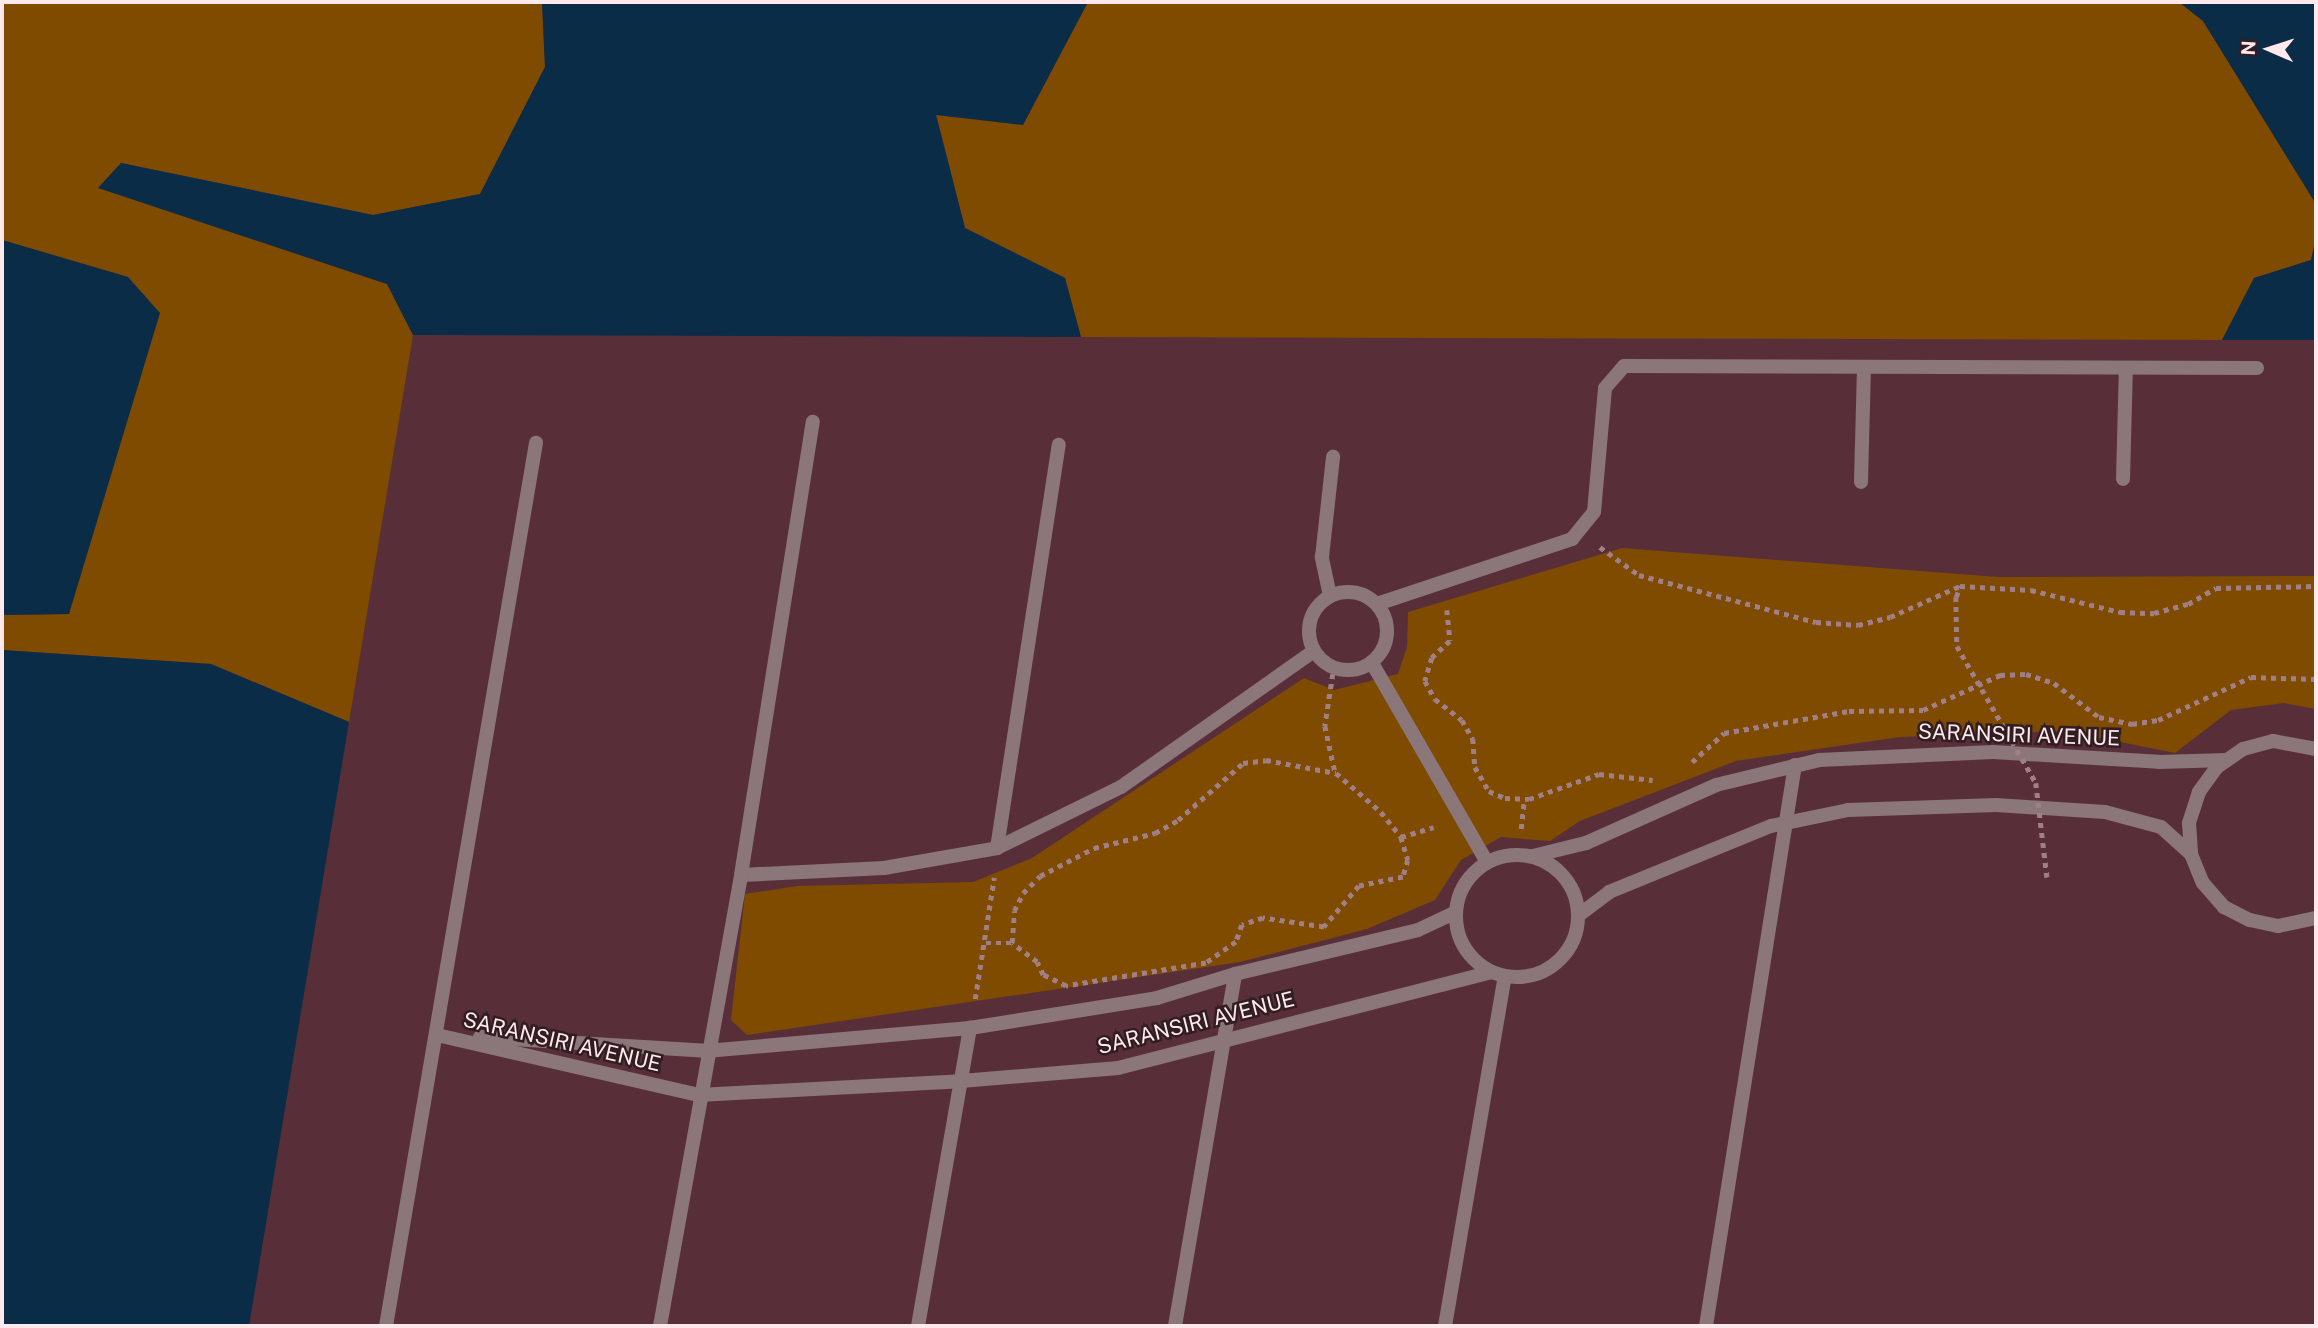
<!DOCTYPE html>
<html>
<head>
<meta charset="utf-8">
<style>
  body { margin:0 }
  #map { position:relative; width:2318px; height:1328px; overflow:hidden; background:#582f38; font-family:"Public Sans",sans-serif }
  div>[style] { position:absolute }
  .green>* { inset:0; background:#7e4b00 }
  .water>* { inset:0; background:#0b2c46 }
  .path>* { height:4.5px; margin-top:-2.25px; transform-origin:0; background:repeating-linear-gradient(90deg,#a08086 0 5px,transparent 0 10px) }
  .street>* { height:14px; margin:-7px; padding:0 7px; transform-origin:7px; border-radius:7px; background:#8b7679 }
  .street>.ring { margin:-7px; padding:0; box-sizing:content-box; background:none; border:14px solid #8b7679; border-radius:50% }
  .path-bridge>* { height:4.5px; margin-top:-2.25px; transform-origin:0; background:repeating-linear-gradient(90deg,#a08086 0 5px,transparent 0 10px) }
  span { translate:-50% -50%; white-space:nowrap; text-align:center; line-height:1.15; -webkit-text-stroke:5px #311e22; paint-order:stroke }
  .street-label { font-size:21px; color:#ffe9ec }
  .frame { position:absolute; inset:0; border:4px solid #ffe9ec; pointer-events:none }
  .north { position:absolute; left:2234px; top:14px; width:70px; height:70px; -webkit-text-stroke:5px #311e22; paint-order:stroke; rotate:273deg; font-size:19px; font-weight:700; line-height:28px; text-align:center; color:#ffe9ec }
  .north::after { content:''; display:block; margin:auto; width:24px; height:32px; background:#ffe9ec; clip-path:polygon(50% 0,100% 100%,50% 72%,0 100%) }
</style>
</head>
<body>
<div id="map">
  <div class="green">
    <div style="clip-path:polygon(2px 2px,542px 2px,545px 67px,480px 194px,373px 215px,121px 163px,99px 187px,387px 284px,413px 335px,349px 722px,211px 664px,2px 650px,2px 615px,69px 614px,128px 277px,2px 240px)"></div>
    <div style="clip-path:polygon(1088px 2px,2179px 2px,2203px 21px,2316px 204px,2316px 238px,2311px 260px,2254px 278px,2222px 340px,1081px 337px,1065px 278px,965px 228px,936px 114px,1023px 124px)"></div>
    <div style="clip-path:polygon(1622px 548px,1998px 577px,2316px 576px,2316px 709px,2284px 703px,2231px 710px,2175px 753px,2065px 731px,1900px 737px,1736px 761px,1580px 821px,1550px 841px,1501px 837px,1461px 860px,1435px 900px,1367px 929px,1240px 962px,747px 1035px,731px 1020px,745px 894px,797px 886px,973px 882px,1032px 858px,1304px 678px,1334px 690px,1398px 674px,1407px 647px,1408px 612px)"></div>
  </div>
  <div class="water">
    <div style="clip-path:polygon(542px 2px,1088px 2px,1023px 125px,936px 115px,965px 228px,1065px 278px,1081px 337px,413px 335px,387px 284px,98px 188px,121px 163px,373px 215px,480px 194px,545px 67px)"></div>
    <div style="clip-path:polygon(2179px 2px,2316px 2px,2316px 204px,2203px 21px)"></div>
    <div style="clip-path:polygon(2316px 238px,2316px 340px,2222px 340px,2254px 278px,2311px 260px)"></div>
    <div style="clip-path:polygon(2px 240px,128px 277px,160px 313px,69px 614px,2px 615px)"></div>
    <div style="clip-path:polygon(2px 650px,211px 664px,349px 722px,249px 1326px,2px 1326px)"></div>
  </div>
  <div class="path">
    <div style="left:1600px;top:547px;width:48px;rotate:35.7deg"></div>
    <div style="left:1639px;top:575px;width:183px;rotate:14.9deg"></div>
    <div style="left:1816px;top:622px;width:42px;rotate:4.1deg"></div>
    <div style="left:1858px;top:625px;width:33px;rotate:-14deg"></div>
    <div style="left:1890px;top:617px;width:77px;rotate:-23.9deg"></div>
    <div style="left:1960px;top:586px;width:71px;rotate:3.2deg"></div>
    <div style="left:2031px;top:590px;width:92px;rotate:13.9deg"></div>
    <div style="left:2120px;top:612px;width:34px;rotate:2deg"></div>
    <div style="left:2154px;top:613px;width:35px;rotate:-15deg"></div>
    <div style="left:2188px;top:604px;width:32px;rotate:-30deg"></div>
    <div style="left:2216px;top:588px;width:100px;rotate:-1.1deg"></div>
    <div style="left:1956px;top:597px;width:12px;rotate:-70deg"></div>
    <div style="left:1447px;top:610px;width:31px;rotate:84deg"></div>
    <div style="left:1450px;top:641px;width:25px;rotate:137deg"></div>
    <div style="left:1432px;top:658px;width:24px;rotate:107deg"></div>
    <div style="left:1425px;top:681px;width:21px;rotate:61deg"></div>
    <div style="left:1435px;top:699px;width:34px;rotate:38deg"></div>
    <div style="left:1462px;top:720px;width:22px;rotate:60deg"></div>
    <div style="left:1473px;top:739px;width:28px;rotate:86deg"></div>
    <div style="left:1475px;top:767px;width:28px;rotate:60deg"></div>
    <div style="left:1489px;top:791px;width:17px;rotate:24deg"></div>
    <div style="left:1505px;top:798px;width:24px;rotate:2deg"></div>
    <div style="left:1529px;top:799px;width:74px;rotate:-19.7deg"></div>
    <div style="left:1599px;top:774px;width:54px;rotate:6.3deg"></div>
    <div style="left:1333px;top:674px;width:53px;rotate:98.7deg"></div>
    <div style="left:1325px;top:726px;width:47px;rotate:77.7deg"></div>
    <div style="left:1266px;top:760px;width:71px;rotate:10.5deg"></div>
    <div style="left:1336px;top:773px;width:60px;rotate:40.9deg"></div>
    <div style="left:1381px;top:812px;width:32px;rotate:51deg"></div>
    <div style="left:1401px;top:837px;width:24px;rotate:73deg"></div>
    <div style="left:1408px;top:860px;width:18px;rotate:106deg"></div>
    <div style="left:1403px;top:877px;width:45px;rotate:168.4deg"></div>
    <div style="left:1359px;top:886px;width:54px;rotate:130.5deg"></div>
    <div style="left:1324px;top:927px;width:62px;rotate:-171.6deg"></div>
    <div style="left:1263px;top:918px;width:22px;rotate:162deg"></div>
    <div style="left:1242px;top:925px;width:18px;rotate:109deg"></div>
    <div style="left:1236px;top:942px;width:37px;rotate:145deg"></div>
    <div style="left:1206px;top:963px;width:142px;rotate:170.7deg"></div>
    <div style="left:1066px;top:986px;width:25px;rotate:-154deg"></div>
    <div style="left:1043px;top:975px;width:14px;rotate:-115deg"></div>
    <div style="left:1037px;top:962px;width:31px;rotate:-143deg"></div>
    <div style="left:1012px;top:943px;width:32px;rotate:-86deg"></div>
    <div style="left:1014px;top:911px;width:20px;rotate:-63deg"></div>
    <div style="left:1023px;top:893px;width:24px;rotate:-45deg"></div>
    <div style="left:1040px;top:876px;width:61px;rotate:-27.4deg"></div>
    <div style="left:1094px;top:848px;width:63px;rotate:-13.8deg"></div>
    <div style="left:1155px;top:833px;width:26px;rotate:-29deg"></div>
    <div style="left:1178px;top:820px;width:86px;rotate:-41.2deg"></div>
    <div style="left:1243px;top:763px;width:23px;rotate:-7deg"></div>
    <div style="left:1692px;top:762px;width:43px;rotate:-42.2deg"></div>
    <div style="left:1724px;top:733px;width:127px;rotate:-10deg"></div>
    <div style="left:1849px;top:711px;width:74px;rotate:-0.8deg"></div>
    <div style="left:1923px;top:710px;width:85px;rotate:-24.4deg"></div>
    <div style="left:2000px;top:675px;width:26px;rotate:-2deg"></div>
    <div style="left:2026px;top:674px;width:29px;rotate:18deg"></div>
    <div style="left:2054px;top:683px;width:56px;rotate:37.1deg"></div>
    <div style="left:2099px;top:717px;width:34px;rotate:12deg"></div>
    <div style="left:2132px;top:724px;width:26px;rotate:-9deg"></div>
    <div style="left:2158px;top:720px;width:102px;rotate:-24.8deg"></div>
    <div style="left:2251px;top:677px;width:65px;rotate:1.8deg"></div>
    <div style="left:1521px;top:829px;width:30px;rotate:-84deg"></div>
    <div style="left:1401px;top:837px;width:34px;rotate:-17deg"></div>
    <div style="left:986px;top:943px;width:26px"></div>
    <div style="left:975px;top:999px;width:123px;rotate:-81.1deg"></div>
  </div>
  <div class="street">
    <div style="left:2123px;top:479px;width:111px;rotate:-88.5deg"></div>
    <div style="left:1861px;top:482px;width:115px;rotate:-88.5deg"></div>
    <div class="ring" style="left:1309px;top:592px;width:64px;height:64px"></div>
    <div style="left:1330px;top:596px;width:40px;rotate:-102deg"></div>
    <div style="left:1322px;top:557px;width:101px;rotate:-83.7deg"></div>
    <div style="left:1377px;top:604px;width:206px;rotate:-18.4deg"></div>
    <div style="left:1572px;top:539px;width:35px;rotate:-51deg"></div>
    <div style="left:1594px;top:512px;width:124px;rotate:-84.9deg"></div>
    <div style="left:1605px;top:388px;width:29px;rotate:-49deg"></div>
    <div style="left:1624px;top:366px;width:633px;rotate:0.18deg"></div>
    <div style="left:1372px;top:663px;width:230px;rotate:60deg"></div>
    <div style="left:2316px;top:749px;width:44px;rotate:-169.5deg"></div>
    <div style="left:2273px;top:741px;width:31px;rotate:165deg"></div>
    <div style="left:2243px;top:749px;width:32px;rotate:145deg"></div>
    <div style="left:2217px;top:767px;width:31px;rotate:126deg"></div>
    <div style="left:2199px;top:792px;width:33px;rotate:108deg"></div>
    <div style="left:2189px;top:823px;width:31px;rotate:86deg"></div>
    <div style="left:2191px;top:854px;width:31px;rotate:68deg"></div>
    <div style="left:2203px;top:883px;width:32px;rotate:49deg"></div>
    <div style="left:2224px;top:907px;width:29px;rotate:27deg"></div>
    <div style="left:2250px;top:920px;width:29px;rotate:12deg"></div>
    <div style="left:2278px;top:926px;width:39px;rotate:-12deg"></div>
    <div style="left:997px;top:848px;width:408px;rotate:-81.3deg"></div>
    <div class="ring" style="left:1456px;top:855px;width:108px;height:108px"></div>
    <div style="left:1533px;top:856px;width:55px;rotate:-13.8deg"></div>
    <div style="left:1586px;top:843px;width:142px;rotate:-24deg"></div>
    <div style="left:1716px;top:785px;width:106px;rotate:-13.6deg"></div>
    <div style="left:1819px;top:760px;width:174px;rotate:-2.6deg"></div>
    <div style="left:1993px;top:752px;width:166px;rotate:3.4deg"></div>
    <div style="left:2159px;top:762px;width:68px;rotate:-1.7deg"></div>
    <div style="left:741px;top:875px;width:143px;rotate:-2.8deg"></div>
    <div style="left:884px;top:868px;width:115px;rotate:-10deg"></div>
    <div style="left:997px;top:848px;width:138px;rotate:-26.2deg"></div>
    <div style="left:1121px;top:787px;width:236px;rotate:-35.2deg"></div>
    <div style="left:1579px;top:915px;width:38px;rotate:-37deg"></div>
    <div style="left:1609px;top:892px;width:175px;rotate:-22.2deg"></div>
    <div style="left:1771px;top:826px;width:79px;rotate:-11.7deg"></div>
    <div style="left:1848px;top:810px;width:148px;rotate:-1.9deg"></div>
    <div style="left:1996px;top:805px;width:109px;rotate:3.7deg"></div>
    <div style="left:2105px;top:812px;width:58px;rotate:15deg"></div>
    <div style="left:2161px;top:827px;width:40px;rotate:42deg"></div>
    <div style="left:437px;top:1035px;width:268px;rotate:12.9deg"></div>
    <div style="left:698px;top:1095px;width:263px;rotate:-3deg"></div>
    <div style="left:961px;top:1081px;width:158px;rotate:-4.7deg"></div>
    <div style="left:1118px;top:1068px;width:385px;rotate:-14.4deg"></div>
    <div style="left:480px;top:1037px;width:226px;rotate:3.5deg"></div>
    <div style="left:706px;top:1051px;width:265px;rotate:-5deg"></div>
    <div style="left:970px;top:1028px;width:189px;rotate:-9.1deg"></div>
    <div style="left:1157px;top:998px;width:82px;rotate:-17.1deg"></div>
    <div style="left:1235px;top:974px;width:188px;rotate:-13.5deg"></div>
    <div style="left:1418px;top:930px;width:42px;rotate:-25.3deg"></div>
    <div style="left:386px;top:1326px;width:896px;rotate:-80.36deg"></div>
    <div style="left:660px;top:1326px;width:458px;rotate:-79.8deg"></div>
    <div style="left:741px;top:875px;width:459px;rotate:-81deg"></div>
    <div style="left:918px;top:1326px;width:303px;rotate:-80.1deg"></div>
    <div style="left:1175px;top:1326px;width:357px;rotate:-80.3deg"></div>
    <div style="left:1445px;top:1326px;width:355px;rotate:-80.3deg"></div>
    <div style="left:1706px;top:1326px;width:568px;rotate:-80.99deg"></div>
  </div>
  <div class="path-bridge">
    <div style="left:1956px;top:597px;width:49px;rotate:88.8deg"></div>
    <div style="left:1957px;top:646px;width:158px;rotate:60deg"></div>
    <div style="left:2036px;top:783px;width:95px;rotate:83.3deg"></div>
  </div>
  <div class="street-label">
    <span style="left:2019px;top:735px;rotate:2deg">SARANSIRI AVENUE</span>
    <span style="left:1196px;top:1023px;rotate:-14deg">SARANSIRI AVENUE</span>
    <span style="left:562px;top:1042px;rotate:13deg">SARANSIRI AVENUE</span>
  </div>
  <div class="frame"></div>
  <div class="north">N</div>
</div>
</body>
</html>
